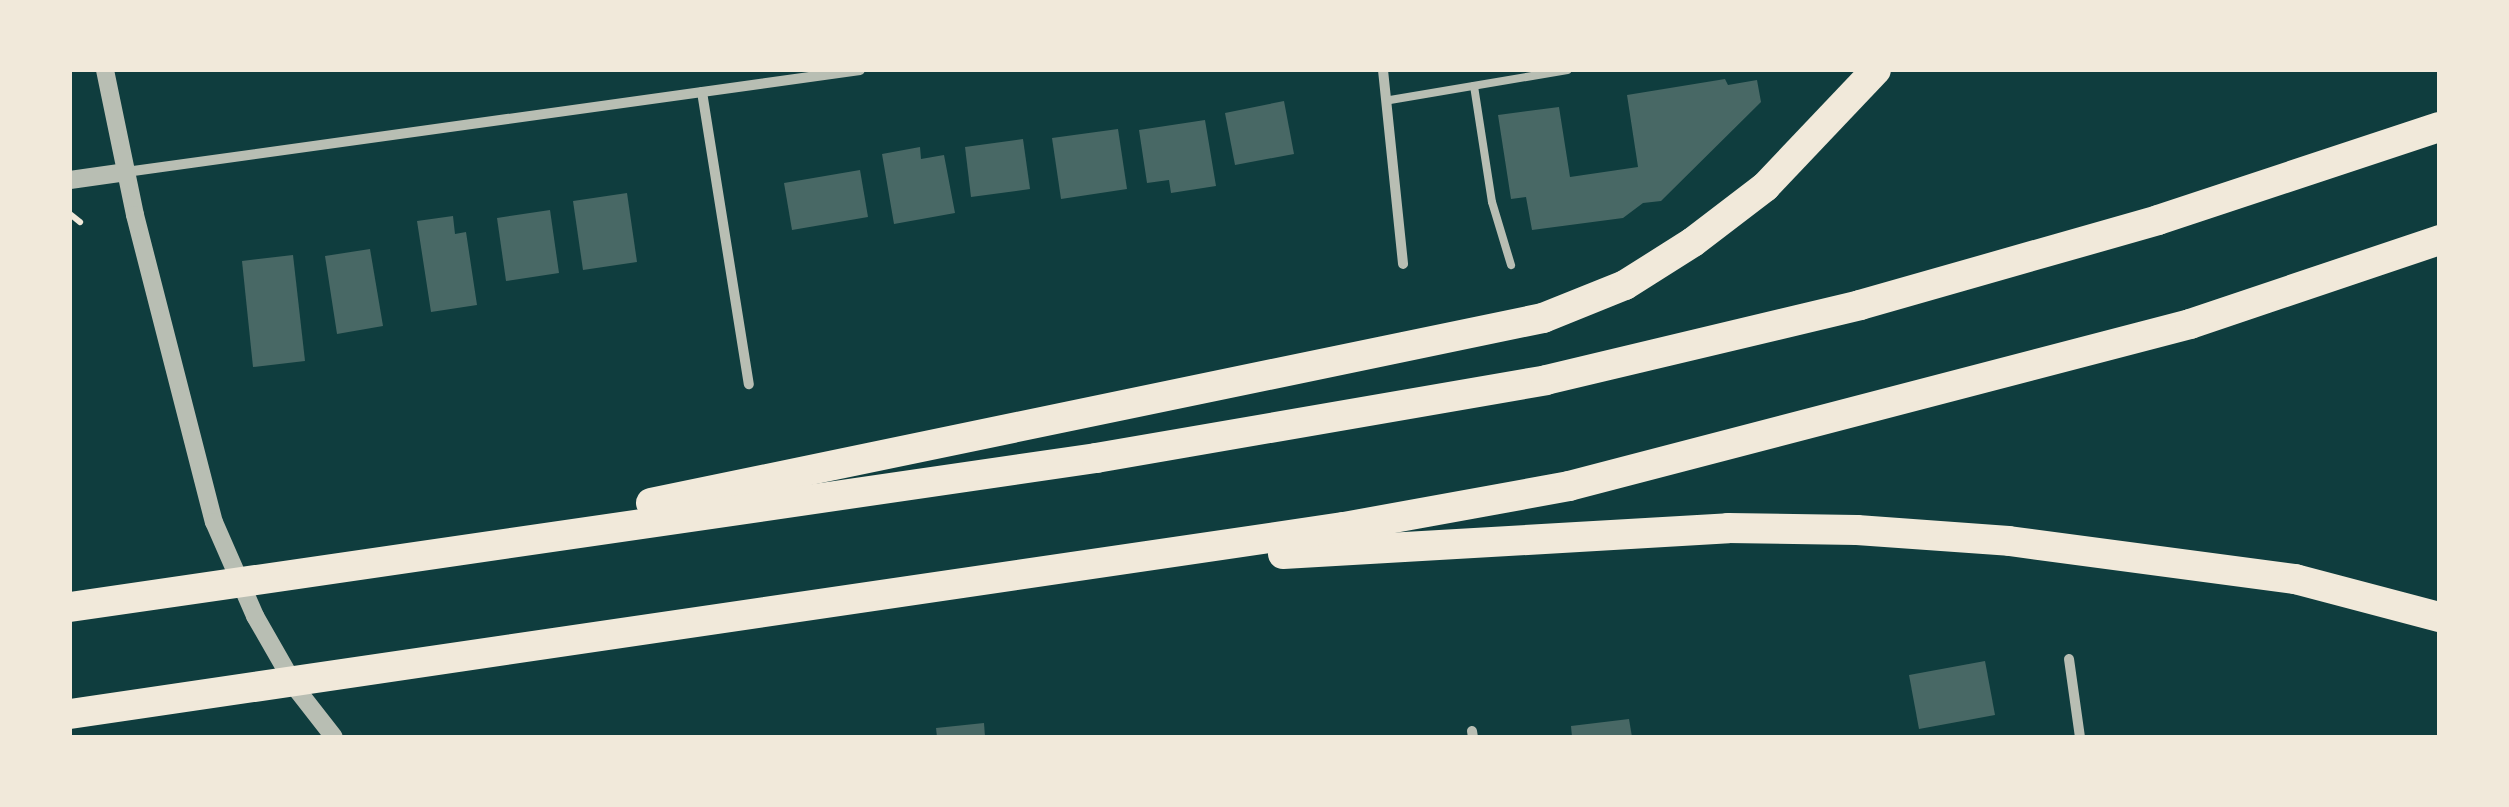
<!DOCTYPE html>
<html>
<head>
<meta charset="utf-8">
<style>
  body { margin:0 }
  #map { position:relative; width:2509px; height:807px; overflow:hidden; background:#0f3d3e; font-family:"Alegreya Sans",sans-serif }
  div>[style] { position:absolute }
  .building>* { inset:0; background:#486865 }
  .path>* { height:6px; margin:-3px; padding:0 3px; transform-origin:3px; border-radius:3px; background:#f1e9da }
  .service>* { height:8px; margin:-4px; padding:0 4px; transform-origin:4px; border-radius:4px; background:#b8beb3 }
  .minor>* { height:10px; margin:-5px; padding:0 5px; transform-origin:5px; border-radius:5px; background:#b8beb3 }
  .tertiary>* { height:18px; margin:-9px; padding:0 9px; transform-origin:9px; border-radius:9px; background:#b8beb3 }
  .motorway>* { height:30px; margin:-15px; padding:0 15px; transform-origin:15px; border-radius:15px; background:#f1e9da }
  span { translate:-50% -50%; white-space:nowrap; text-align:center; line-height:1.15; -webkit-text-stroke:10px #f1e9da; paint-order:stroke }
  .frame { position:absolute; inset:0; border:72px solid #f1e9da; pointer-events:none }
</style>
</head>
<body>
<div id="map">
  <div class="building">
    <div style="clip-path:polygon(1725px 79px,1728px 85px,1757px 80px,1761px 102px,1661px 201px,1643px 203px,1623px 218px,1532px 230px,1526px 197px,1511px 199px,1498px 115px,1559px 107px,1570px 177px,1638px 167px,1627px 95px)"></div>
    <div style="clip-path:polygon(1284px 101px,1294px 154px,1235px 165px,1225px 113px)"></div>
    <div style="clip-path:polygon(1205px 120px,1216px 186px,1171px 193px,1169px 180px,1147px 183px,1139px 130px)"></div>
    <div style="clip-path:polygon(1118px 129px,1127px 189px,1061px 199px,1052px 138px)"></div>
    <div style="clip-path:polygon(1023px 139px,1030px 189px,971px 197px,965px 147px)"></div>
    <div style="clip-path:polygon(920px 147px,921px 159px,944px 155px,955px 213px,894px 224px,882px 154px)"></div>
    <div style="clip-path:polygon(860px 170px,868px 217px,792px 230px,784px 183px)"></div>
    <div style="clip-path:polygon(627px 193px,637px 262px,583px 270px,573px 201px)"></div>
    <div style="clip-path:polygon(550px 210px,559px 273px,506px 281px,497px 218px)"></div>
    <div style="clip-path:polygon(453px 216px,455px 234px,466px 232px,477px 305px,431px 312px,417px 221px)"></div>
    <div style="clip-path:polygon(370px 249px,383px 326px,337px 334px,325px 256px)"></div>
    <div style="clip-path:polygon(293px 255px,305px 361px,253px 367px,242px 261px)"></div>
    <div style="clip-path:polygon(1985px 661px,1995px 715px,1919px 729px,1909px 675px)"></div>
    <div style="clip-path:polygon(1629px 719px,1632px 737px,1572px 737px,1571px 726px)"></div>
    <div style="clip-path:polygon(984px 723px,985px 737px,937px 737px,936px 728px)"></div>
  </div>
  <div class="path">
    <div style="left:70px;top:214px;width:13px;rotate:39deg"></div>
  </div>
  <div class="service">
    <div style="left:1474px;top:86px;width:117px;rotate:81.2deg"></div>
    <div style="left:1492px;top:202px;width:66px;rotate:73.2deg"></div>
    <div style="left:1390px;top:100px;width:180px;rotate:-9.6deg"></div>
  </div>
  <div class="minor">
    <div style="left:1383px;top:70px;width:195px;rotate:84.1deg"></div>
    <div style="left:702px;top:92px;width:296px;rotate:80.9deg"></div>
    <div style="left:126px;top:172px;width:741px;rotate:-7.91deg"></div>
    <div style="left:2069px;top:659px;width:79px;rotate:82deg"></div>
    <div style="left:1472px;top:731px;width:6px;rotate:81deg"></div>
  </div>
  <div class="tertiary">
    <div style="left:105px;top:70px;width:148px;rotate:78.3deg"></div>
    <div style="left:135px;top:215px;width:317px;rotate:75.6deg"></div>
    <div style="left:214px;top:522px;width:103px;rotate:66.4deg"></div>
    <div style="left:255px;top:616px;width:86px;rotate:60.2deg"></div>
    <div style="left:298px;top:691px;width:58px;rotate:52deg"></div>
    <div style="left:70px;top:180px;width:57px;rotate:-8.1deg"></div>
  </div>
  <div class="motorway">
    <div style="left:651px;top:503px;width:911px;rotate:-11.72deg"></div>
    <div style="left:1543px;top:318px;width:88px;rotate:-21.9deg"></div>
    <div style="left:1625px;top:285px;width:80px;rotate:-32.3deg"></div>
    <div style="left:1693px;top:242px;width:91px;rotate:-37.4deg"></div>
    <div style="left:1765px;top:187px;width:161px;rotate:-46.5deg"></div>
    <div style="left:1283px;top:554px;width:446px;rotate:-3.3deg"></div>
    <div style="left:1728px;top:528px;width:129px;rotate:0.9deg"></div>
    <div style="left:1857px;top:530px;width:152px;rotate:4.1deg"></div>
    <div style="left:2009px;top:541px;width:289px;rotate:7.6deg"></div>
    <div style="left:2295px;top:579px;width:149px;rotate:14.8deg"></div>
    <div style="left:70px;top:607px;width:1037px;rotate:-8.26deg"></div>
    <div style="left:1096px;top:458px;width:457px;rotate:-9.8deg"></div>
    <div style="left:1546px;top:380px;width:323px;rotate:-13.4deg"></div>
    <div style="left:1860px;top:305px;width:310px;rotate:-15.9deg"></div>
    <div style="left:2158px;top:220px;width:296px;rotate:-18.3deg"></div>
    <div style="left:70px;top:714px;width:1288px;rotate:-8.35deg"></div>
    <div style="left:1344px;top:527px;width:229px;rotate:-10.3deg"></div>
    <div style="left:1569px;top:486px;width:642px;rotate:-14.62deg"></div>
    <div style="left:2190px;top:324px;width:263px;rotate:-18.6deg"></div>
  </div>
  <div class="frame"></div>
</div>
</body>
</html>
